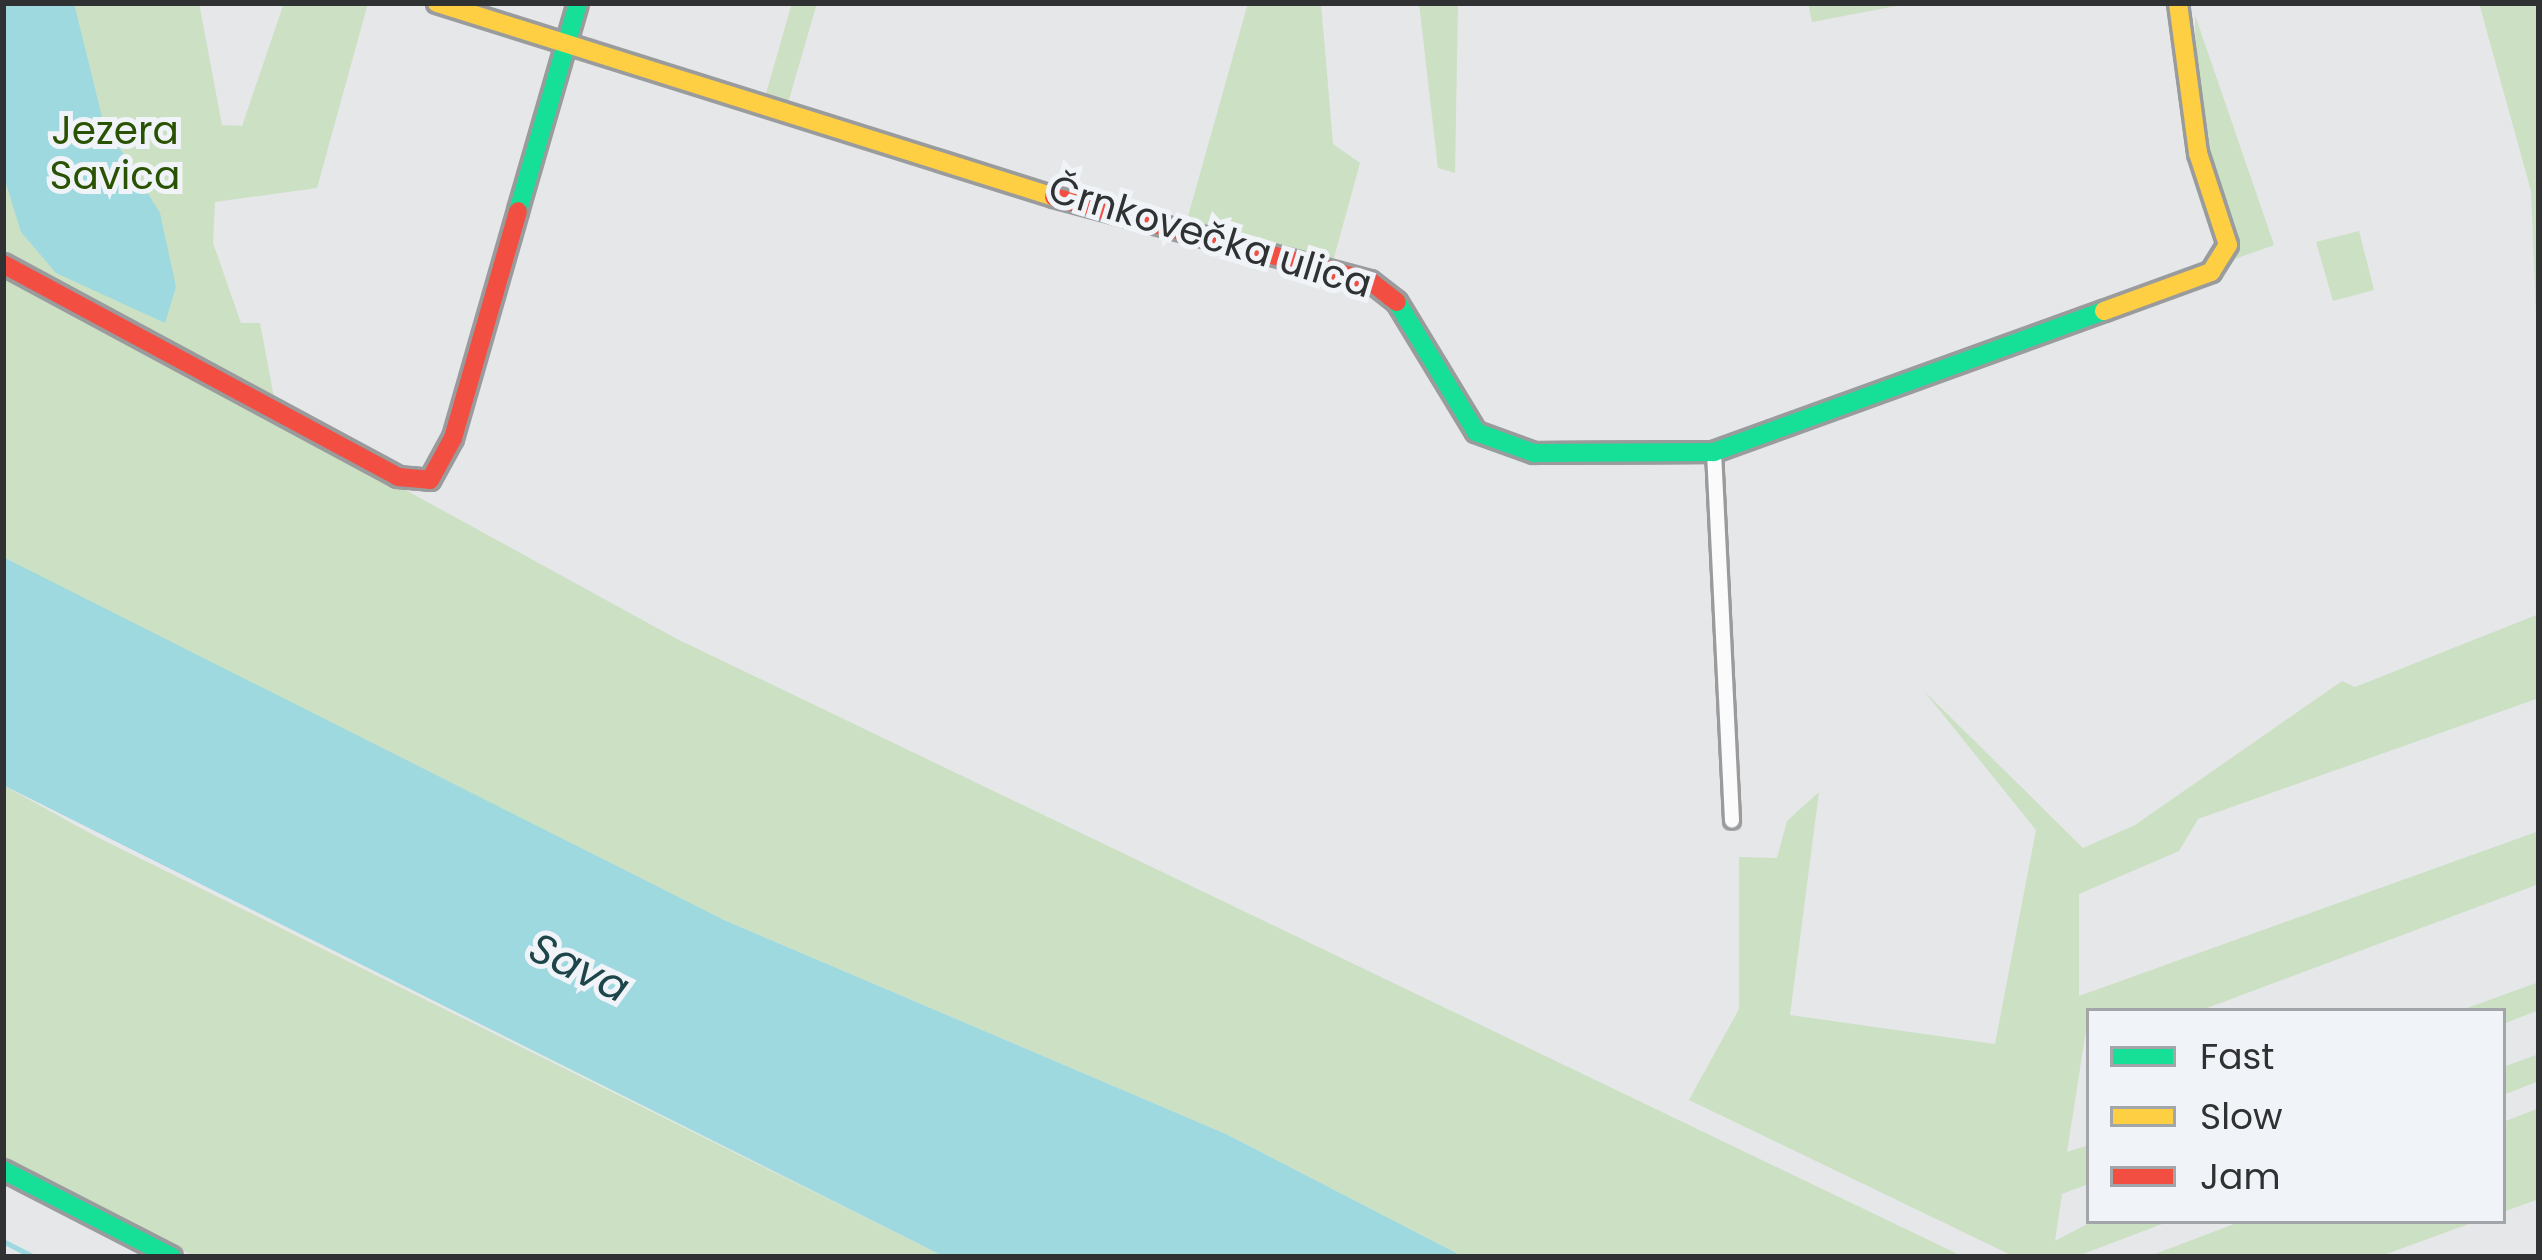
<!DOCTYPE html>
<html>
<head>
<meta charset="utf-8">
<style>
  body { margin:0 }
  #map { position:relative; width:2542px; height:1260px; overflow:hidden; background:#e5e7e9; font-family:Poppins,sans-serif }
  div>[style] { position:absolute }
  .green>* { inset:0; background:#cce0c4 }
  .water>* { inset:0; background:#9ed9e0 }
  .stream>* { height:4.5px; margin:-2.25px; padding:0 2.25px; transform-origin:2.25px; border-radius:2.25px; background:#9ed9e0 }
  .roads { filter:drop-shadow(3px 0 #9a9b9d) drop-shadow(-3px 0 #9a9b9d) drop-shadow(0 3px #9a9b9d) drop-shadow(0 -3px #9a9b9d) }
  .street>* { height:14px; margin:-7px; padding:0 7px; transform-origin:7px; border-radius:7px; background:#fbfbfc }
  .fast>* { height:18px; margin:-9px; padding:0 9px; transform-origin:9px; border-radius:9px; background:#16e098 }
  .slow>* { height:18px; margin:-9px; padding:0 9px; transform-origin:9px; border-radius:9px; background:#ffcf43 }
  .jam>* { height:18px; margin:-9px; padding:0 9px; transform-origin:9px; border-radius:9px; background:#f24e42 }
  span { translate:-50% -50%; white-space:nowrap; text-align:center; line-height:1.15; -webkit-text-stroke:10px #f0f4f8; paint-order:stroke }
  .park-label { font-size:39px; color:#2a5203 }
  .street-label { font-size:39px; color:#303133 }
  .water-label { font-size:42px; color:#1e4549; font-style:italic }
  .frame { position:absolute; inset:0; border:6px solid #303133; pointer-events:none }
  .legend { position:absolute; left:2086px; top:1008px; width:420px; height:216px; box-sizing:border-box; background:#f0f4f8; border:3px solid #a3a6a9; margin:0; padding:15px 21px; list-style:none; font-size:36px; color:#303133 }
  .legend li { display:flex; align-items:center; gap:24px; height:60px }
  .legend b { width:60px; border:3px solid #a3a6a9 }
</style>
</head>
<body>
<div id="map">
  <div class="green">
    <div style="clip-path:polygon(3px 3px,199px 3px,222px 125px,242px 126px,284px 3px,368px 3px,317px 188px,215px 202px,213px 243px,241px 323px,260px 323px,275px 403px,3px 254px)"></div>
    <div style="clip-path:polygon(792px 3px,817px 3px,788px 103px,765px 97px)"></div>
    <div style="clip-path:polygon(1248px 3px,1321px 3px,1333px 144px,1360px 163px,1332px 265px,1185px 227px)"></div>
    <div style="clip-path:polygon(1419px 3px,1458px 3px,1455px 173px,1438px 168px)"></div>
    <div style="clip-path:polygon(1808px 3px,1912px 3px,1812px 22px)"></div>
    <div style="clip-path:polygon(2479px 3px,2539px 3px,2539px 389px,2531px 191px)"></div>
    <div style="clip-path:polygon(2195px 15px,2274px 245px,2235px 259px,2197px 125px)"></div>
    <div style="clip-path:polygon(2359px 231px,2374px 290px,2333px 301px,2316px 242px)"></div>
    <div style="clip-path:polygon(3px 269px,677px 639px,1964px 1257px,1464px 1257px,1226px 1134px,724px 920px,343px 735px,3px 557px)"></div>
    <div style="clip-path:polygon(2539px 614px,2539px 698px,2198px 819px,2179px 851px,2079px 894px,2079px 996px,2539px 831px,2539px 884px,2199px 1011px,2089px 1011px,2067px 1152px,2089px 1145px,2089px 1184px,2062px 1194px,2055px 1241px,2093px 1221px,2170px 1221px,2075px 1257px,2015px 1257px,1689px 1100px,1739px 1009px,1739px 857px,1777px 858px,1787px 821px,1819px 792px,1790px 1015px,1995px 1044px,2036px 830px,1924px 691px,2083px 848px,2135px 825px,2342px 681px,2355px 687px)"></div>
    <div style="clip-path:polygon(3px 785px,97px 837px,945px 1257px,195px 1257px,3px 1158px)"></div>
    <div style="clip-path:polygon(2539px 982px,2539px 1010px,2503px 1024px,2503px 1011px,2459px 1011px)"></div>
    <div style="clip-path:polygon(2539px 1054px,2539px 1081px,2503px 1095px,2503px 1067px)"></div>
    <div style="clip-path:polygon(2539px 1108px,2539px 1199px,2503px 1212px,2503px 1122px)"></div>
    <div style="clip-path:polygon(2242px 1221px,2477px 1221px,2378px 1257px,2147px 1257px)"></div>
  </div>
  <div class="water">
    <div style="clip-path:polygon(3px 3px,74px 3px,103px 121px,160px 213px,176px 287px,165px 323px,56px 273px,21px 232px,3px 174px)"></div>
    <div style="clip-path:polygon(3px 557px,724px 920px,1226px 1134px,1464px 1257px,945px 1257px,3px 785px)"></div>
  </div>
  <div class="stream">
    <div style="left:3px;top:1241px;width:36px;rotate:27deg"></div>
  </div>
  <div class="roads">
    <div class="street">
      <div style="left:1714px;top:452px;width:369px;rotate:87.2deg"></div>
    </div>
    <div class="fast">
      <div style="left:518px;top:211px;width:216px;rotate:-73.9deg"></div>
      <div style="left:1397px;top:302px;width:152px;rotate:58.7deg"></div>
      <div style="left:1476px;top:432px;width:62px;rotate:19.9deg"></div>
      <div style="left:1534px;top:453px;width:180px;rotate:-0.3deg"></div>
      <div style="left:1714px;top:452px;width:415px;rotate:-19.9deg"></div>
      <div style="left:3px;top:1170px;width:190px;rotate:27.2deg"></div>
    </div>
    <div class="slow">
      <div style="left:437px;top:3px;width:647px;rotate:17.45deg"></div>
      <div style="left:2104px;top:311px;width:114px;rotate:-20deg"></div>
      <div style="left:2211px;top:272px;width:32px;rotate:-58deg"></div>
      <div style="left:2228px;top:245px;width:97px;rotate:-108.1deg"></div>
      <div style="left:2198px;top:153px;width:151px;rotate:-97.6deg"></div>
    </div>
    <div class="jam">
      <div style="left:1054px;top:197px;width:327px;rotate:14.9deg"></div>
      <div style="left:1370px;top:281px;width:34px;rotate:38deg"></div>
      <div style="left:3px;top:264px;width:449px;rotate:28.3deg"></div>
      <div style="left:398px;top:477px;width:32px;rotate:5deg"></div>
      <div style="left:430px;top:480px;width:48px;rotate:-61.3deg"></div>
      <div style="left:453px;top:438px;width:236px;rotate:-74deg"></div>
    </div>
  </div>
  <div class="park-label">
    <span style="left:115px;top:154px">Jezera<br>Savica</span>
  </div>
  <div class="street-label">
    <span style="left:1210px;top:237px;rotate:17deg">Črnkovečka ulica</span>
  </div>
  <div class="water-label">
    <span style="left:579px;top:968px;rotate:26deg">Sava</span>
  </div>
  <div class="frame"></div>
  <ul class="legend">
  <li><b style="height:15px;background:#16e098"></b>Fast</li>
  <li><b style="height:15px;background:#ffcf43"></b>Slow</li>
  <li><b style="height:15px;background:#f24e42"></b>Jam</li>
  </ul>
</div>
</body>
</html>
